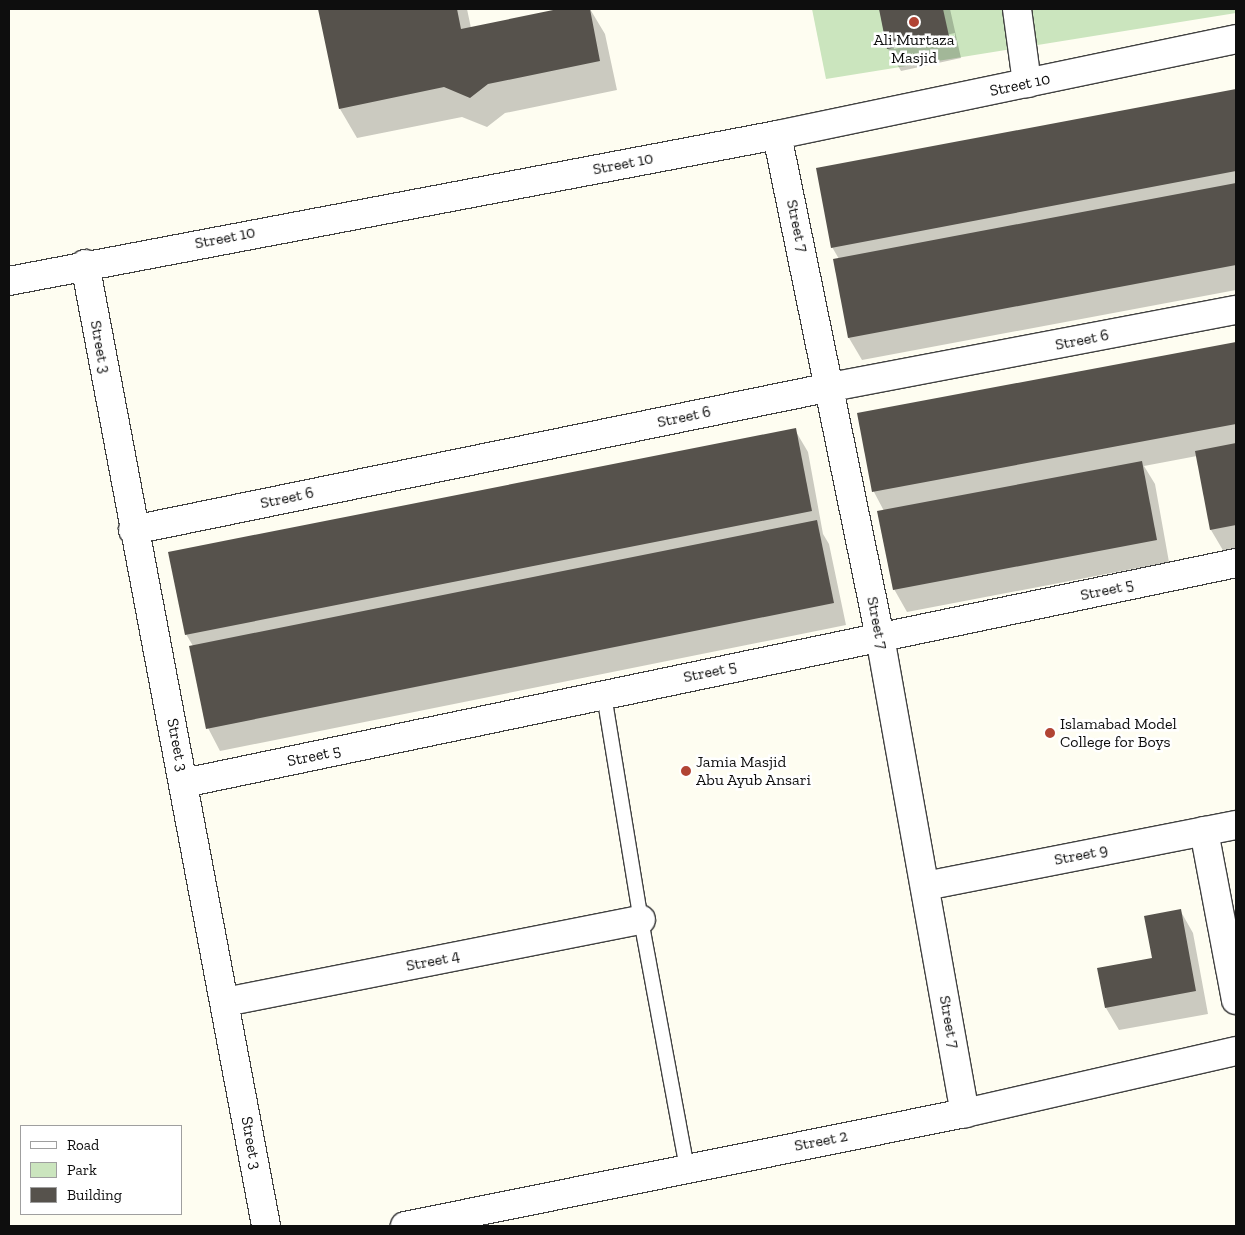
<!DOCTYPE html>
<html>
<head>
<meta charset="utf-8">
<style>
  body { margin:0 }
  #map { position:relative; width:1245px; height:1235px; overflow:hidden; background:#fefdf1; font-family:"Zilla Slab",serif }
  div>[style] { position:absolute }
  .green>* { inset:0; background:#cbe5be }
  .shadow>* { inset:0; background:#0003 }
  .building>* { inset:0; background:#56524c }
  .roads { filter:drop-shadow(1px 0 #414141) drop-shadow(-1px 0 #414141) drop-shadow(0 1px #414141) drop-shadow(0 -1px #414141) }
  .lane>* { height:14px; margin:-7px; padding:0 7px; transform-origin:7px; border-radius:7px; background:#fff }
  .street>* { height:28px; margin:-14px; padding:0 14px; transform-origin:14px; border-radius:14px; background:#fff }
  .dots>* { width:14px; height:14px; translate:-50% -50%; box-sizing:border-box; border:2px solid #fff; border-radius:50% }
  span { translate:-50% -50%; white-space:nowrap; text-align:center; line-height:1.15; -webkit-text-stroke:5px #fff; paint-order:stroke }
  .poi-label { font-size:16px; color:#0e0e0e }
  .left { translate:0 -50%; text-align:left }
  .street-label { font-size:16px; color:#0e0e0e }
  .frame { position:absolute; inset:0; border:10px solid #0e0e0e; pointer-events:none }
  .legend { position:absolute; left:20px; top:1125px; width:162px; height:90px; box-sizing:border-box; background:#fff; border:1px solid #9f9f9f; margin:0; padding:6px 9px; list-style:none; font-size:15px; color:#0e0e0e }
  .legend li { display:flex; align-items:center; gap:10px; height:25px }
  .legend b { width:25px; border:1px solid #9f9f9f }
</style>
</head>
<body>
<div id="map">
  <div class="green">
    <div style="clip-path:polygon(812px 9px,1236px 9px,1236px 13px,826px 79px)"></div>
  </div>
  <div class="shadow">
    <div style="clip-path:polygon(319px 9px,467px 9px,471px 28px,564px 9px,590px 9px,605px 34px,617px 90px,505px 113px,487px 127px,462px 117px,357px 138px,340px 109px)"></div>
    <div style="clip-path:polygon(evenodd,880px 9px,950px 9px,961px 58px,901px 71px,888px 49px,880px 9px,955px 33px,955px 36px,894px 49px,894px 46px,955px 33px)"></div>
    <div style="clip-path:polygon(1236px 90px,1236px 290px,862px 360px,849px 338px,834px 260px,839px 259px,832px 247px,817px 169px)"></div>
    <div style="clip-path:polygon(1236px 343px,1236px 550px,1224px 552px,1211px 530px,1197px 456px,1144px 466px,1155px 484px,1169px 562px,907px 612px,894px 589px,884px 511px,874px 492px,859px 414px)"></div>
    <div style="clip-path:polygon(795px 430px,808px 452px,823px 534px,829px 544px,846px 625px,220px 751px,208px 728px,193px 646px,186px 634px)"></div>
    <div style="clip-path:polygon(1180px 910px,1193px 933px,1208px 1014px,1119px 1030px,1106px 1008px,1154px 959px)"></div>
  </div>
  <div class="building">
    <div style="clip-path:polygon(318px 9px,457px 9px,461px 29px,558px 9px,590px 9px,600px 61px,488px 84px,470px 98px,444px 87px,339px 109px)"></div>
    <div style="clip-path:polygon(879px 9px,943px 9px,949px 36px,887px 49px)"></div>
    <div style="clip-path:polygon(1236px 89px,1236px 171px,831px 248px,816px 168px)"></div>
    <div style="clip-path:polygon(1236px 183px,1236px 265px,848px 338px,833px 259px)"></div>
    <div style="clip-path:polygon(1236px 342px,1236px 424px,872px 492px,857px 413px)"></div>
    <div style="clip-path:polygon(796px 428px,812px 511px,185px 635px,168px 552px)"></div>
    <div style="clip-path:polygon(1236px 443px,1236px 525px,1210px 530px,1195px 451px)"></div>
    <div style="clip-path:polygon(1142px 461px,1157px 540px,893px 590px,877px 511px)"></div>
    <div style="clip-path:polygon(817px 520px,834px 603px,206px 729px,189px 646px)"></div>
    <div style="clip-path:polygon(1181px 909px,1196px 991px,1105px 1008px,1097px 968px,1152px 958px,1144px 916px)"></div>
  </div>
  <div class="roads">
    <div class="lane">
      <div style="left:604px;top:695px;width:228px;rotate:80.7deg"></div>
      <div style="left:641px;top:920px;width:252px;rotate:79.5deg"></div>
    </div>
    <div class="street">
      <div style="left:1017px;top:9px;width:75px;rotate:82.3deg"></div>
      <div style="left:777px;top:135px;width:512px;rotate:78.41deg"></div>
      <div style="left:880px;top:637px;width:484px;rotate:79.9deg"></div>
      <div style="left:85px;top:264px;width:979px;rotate:79.34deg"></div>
      <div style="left:9px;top:281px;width:782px;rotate:-10.76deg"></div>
      <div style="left:777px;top:135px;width:469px;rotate:-11.8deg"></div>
      <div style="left:133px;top:530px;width:712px;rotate:-11.58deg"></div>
      <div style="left:831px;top:387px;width:412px;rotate:-10.8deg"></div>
      <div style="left:184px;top:783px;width:1075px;rotate:-11.81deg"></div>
      <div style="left:1204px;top:831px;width:172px;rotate:79.3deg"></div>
      <div style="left:925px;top:886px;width:317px;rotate:-11.1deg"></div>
      <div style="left:225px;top:1002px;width:424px;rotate:-11.2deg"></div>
      <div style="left:405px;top:1226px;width:571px;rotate:-11.41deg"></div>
      <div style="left:965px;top:1113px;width:278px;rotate:-12.9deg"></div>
    </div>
  </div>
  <div class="dots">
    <div style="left:914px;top:22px;background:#b14434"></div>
    <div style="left:1050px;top:733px;background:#b14434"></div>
    <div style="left:686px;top:771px;background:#b14434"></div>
  </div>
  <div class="poi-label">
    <span style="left:914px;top:49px">Ali Murtaza<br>Masjid</span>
    <span class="left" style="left:1060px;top:733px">Islamabad Model<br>College for Boys</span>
    <span class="left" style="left:696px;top:771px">Jamia Masjid<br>Abu Ayub Ansari</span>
  </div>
  <div class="street-label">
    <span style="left:1020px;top:85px;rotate:-12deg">Street 10</span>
    <span style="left:623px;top:164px;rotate:-11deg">Street 10</span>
    <span style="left:797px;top:226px;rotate:78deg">Street 7</span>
    <span style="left:225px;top:238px;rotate:-11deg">Street 10</span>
    <span style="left:1082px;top:340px;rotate:-11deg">Street 6</span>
    <span style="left:100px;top:347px;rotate:80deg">Street 3</span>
    <span style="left:684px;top:417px;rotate:-12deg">Street 6</span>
    <span style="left:287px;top:498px;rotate:-12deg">Street 6</span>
    <span style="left:1107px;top:590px;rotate:-12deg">Street 5</span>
    <span style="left:877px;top:623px;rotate:79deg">Street 7</span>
    <span style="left:710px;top:672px;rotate:-12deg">Street 5</span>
    <span style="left:177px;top:745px;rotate:79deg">Street 3</span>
    <span style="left:314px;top:756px;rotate:-12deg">Street 5</span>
    <span style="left:1081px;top:855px;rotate:-11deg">Street 9</span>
    <span style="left:433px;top:961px;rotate:-11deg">Street 4</span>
    <span style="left:949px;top:1022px;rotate:80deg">Street 7</span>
    <span style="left:821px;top:1141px;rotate:-11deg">Street 2</span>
    <span style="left:251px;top:1143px;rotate:80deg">Street 3</span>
  </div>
  <div class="frame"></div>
  <ul class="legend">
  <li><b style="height:6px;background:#fff"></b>Road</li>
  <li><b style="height:14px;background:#cbe5be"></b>Park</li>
  <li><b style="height:14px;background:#56524c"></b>Building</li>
  </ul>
</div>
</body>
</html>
